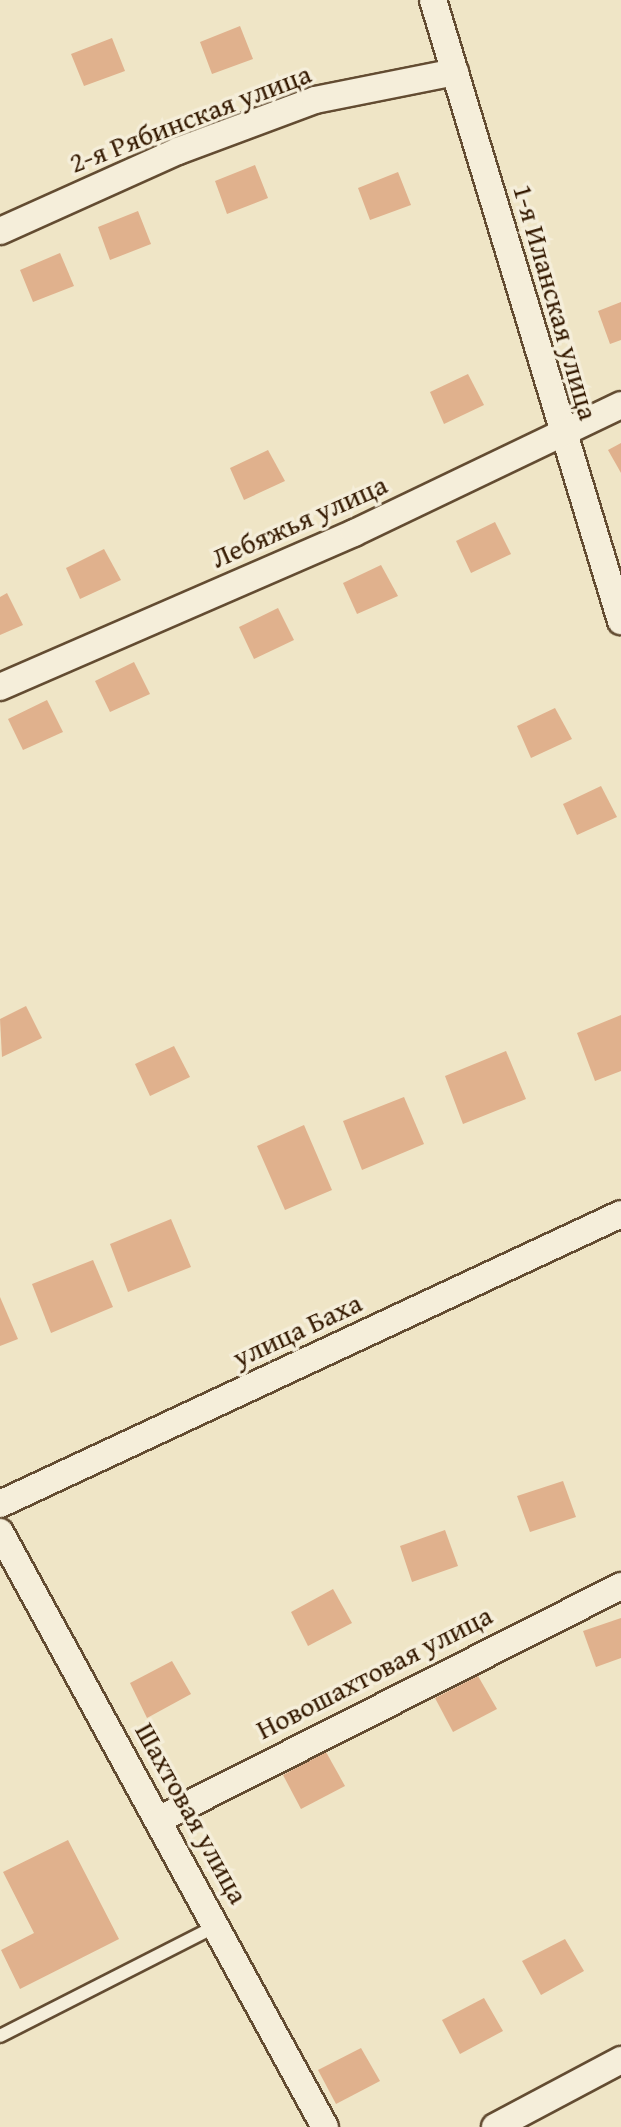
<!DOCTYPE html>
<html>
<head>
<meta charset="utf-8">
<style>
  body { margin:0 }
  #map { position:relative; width:621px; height:2127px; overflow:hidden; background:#efe5c6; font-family:"Gentium Book Plus",serif }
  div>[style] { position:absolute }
  .building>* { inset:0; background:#e0b18d }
  .roads { filter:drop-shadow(2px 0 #634c32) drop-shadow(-2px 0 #634c32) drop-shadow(0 2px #634c32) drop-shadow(0 -2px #634c32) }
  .service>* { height:12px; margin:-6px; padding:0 6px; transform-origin:6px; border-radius:6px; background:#f5eeda }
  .minor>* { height:26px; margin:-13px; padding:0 13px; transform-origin:13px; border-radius:13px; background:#f5eeda }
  span { translate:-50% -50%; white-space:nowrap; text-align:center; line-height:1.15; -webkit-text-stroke:7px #f5eeda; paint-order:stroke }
  .street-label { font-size:28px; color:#341900 }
</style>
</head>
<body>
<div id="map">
  <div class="building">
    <div style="clip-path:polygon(240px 26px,253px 59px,212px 74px,200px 42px)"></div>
    <div style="clip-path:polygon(112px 38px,125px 71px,84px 86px,71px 54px)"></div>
    <div style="clip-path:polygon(255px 165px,268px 198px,227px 214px,215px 181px)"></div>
    <div style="clip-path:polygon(398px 172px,411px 205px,370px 220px,358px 188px)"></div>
    <div style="clip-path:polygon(138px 211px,151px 244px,110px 260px,98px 227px)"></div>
    <div style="clip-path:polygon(60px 253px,74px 286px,33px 302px,20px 270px)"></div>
    <div style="clip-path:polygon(621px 302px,621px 340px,610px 344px,598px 311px)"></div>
    <div style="clip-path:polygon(468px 374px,484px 405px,444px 424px,430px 392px)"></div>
    <div style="clip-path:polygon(621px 443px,621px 473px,608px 450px)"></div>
    <div style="clip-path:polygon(268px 450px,285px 481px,244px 500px,230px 468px)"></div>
    <div style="clip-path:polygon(495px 522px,511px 554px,471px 573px,456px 541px)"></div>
    <div style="clip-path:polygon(104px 549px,121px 580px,80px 599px,66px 568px)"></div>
    <div style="clip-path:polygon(381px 565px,398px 596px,357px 614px,343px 583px)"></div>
    <div style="clip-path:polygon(7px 593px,23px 625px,0 635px,0 597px)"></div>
    <div style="clip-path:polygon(278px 608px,294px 640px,254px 659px,239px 627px)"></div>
    <div style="clip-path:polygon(134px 662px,150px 694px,110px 712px,95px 681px)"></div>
    <div style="clip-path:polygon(47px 700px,63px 732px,23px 750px,8px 719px)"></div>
    <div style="clip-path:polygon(555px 708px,572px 739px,531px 758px,517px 726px)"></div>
    <div style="clip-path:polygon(601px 786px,617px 817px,577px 835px,563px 804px)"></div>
    <div style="clip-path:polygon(26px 1006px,42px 1038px,2px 1057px,0 1019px)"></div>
    <div style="clip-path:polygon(621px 1015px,621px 1071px,595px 1081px,577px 1033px)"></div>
    <div style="clip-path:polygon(174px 1046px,190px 1077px,150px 1096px,135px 1064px)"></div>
    <div style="clip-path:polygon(506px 1051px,526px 1099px,463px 1124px,445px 1076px)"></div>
    <div style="clip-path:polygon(404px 1097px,424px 1144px,362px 1170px,343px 1121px)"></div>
    <div style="clip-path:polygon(304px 1125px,332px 1190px,285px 1210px,257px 1146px)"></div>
    <div style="clip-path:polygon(171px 1219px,191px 1267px,128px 1292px,110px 1244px)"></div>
    <div style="clip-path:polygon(93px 1260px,113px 1307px,51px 1333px,32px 1284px)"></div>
    <div style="clip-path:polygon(0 1297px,18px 1339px,0 1346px)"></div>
    <div style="clip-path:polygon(563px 1481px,576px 1517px,530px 1532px,517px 1496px)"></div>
    <div style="clip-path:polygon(445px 1530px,458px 1566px,412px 1582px,400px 1546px)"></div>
    <div style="clip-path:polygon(333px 1589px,352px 1623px,308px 1646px,291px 1612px)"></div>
    <div style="clip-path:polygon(621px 1618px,621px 1658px,596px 1667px,583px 1631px)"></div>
    <div style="clip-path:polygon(172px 1661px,191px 1694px,147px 1718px,130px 1683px)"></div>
    <div style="clip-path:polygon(478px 1676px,497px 1709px,453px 1732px,435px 1698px)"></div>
    <div style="clip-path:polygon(326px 1752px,345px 1786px,301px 1809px,283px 1775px)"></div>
    <div style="clip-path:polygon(68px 1840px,119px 1939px,20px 1989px,1px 1950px,34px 1933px,3px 1872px)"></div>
    <div style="clip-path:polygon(565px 1939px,584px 1971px,541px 1995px,522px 1961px)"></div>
    <div style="clip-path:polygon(484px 1998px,503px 2031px,460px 2054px,442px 2020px)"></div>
    <div style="clip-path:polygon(361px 2048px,380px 2081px,336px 2104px,318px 2070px)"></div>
  </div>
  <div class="roads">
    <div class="service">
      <div style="left:0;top:2036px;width:245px;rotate:-27deg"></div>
    </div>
    <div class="minor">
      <div style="left:433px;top:0;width:649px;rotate:73.16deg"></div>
      <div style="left:0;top:231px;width:195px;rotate:-24.2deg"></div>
      <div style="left:178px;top:151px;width:146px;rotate:-20.4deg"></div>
      <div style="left:315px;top:100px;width:143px;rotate:-11.3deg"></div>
      <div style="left:0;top:687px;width:386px;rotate:-23.5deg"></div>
      <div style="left:354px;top:533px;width:296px;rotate:-25.6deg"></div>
      <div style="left:0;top:1504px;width:685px;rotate:-25.03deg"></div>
      <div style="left:0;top:1532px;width:678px;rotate:61.36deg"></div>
      <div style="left:158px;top:1820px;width:519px;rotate:-26.81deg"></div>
      <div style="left:495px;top:2127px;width:143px;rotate:-28deg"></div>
    </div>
  </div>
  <div class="street-label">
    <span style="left:190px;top:118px;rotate:-21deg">2-я Рябинская улица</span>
    <span style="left:556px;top:302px;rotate:74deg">1-я Иланская улица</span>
    <span style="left:299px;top:521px;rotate:-24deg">Лебяжья улица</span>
    <span style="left:297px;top:1330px;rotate:-25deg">улица Баха</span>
    <span style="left:374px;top:1672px;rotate:-27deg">Новошахтовая улица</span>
    <span style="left:192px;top:1813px;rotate:61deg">Шахтовая улица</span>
  </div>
</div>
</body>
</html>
